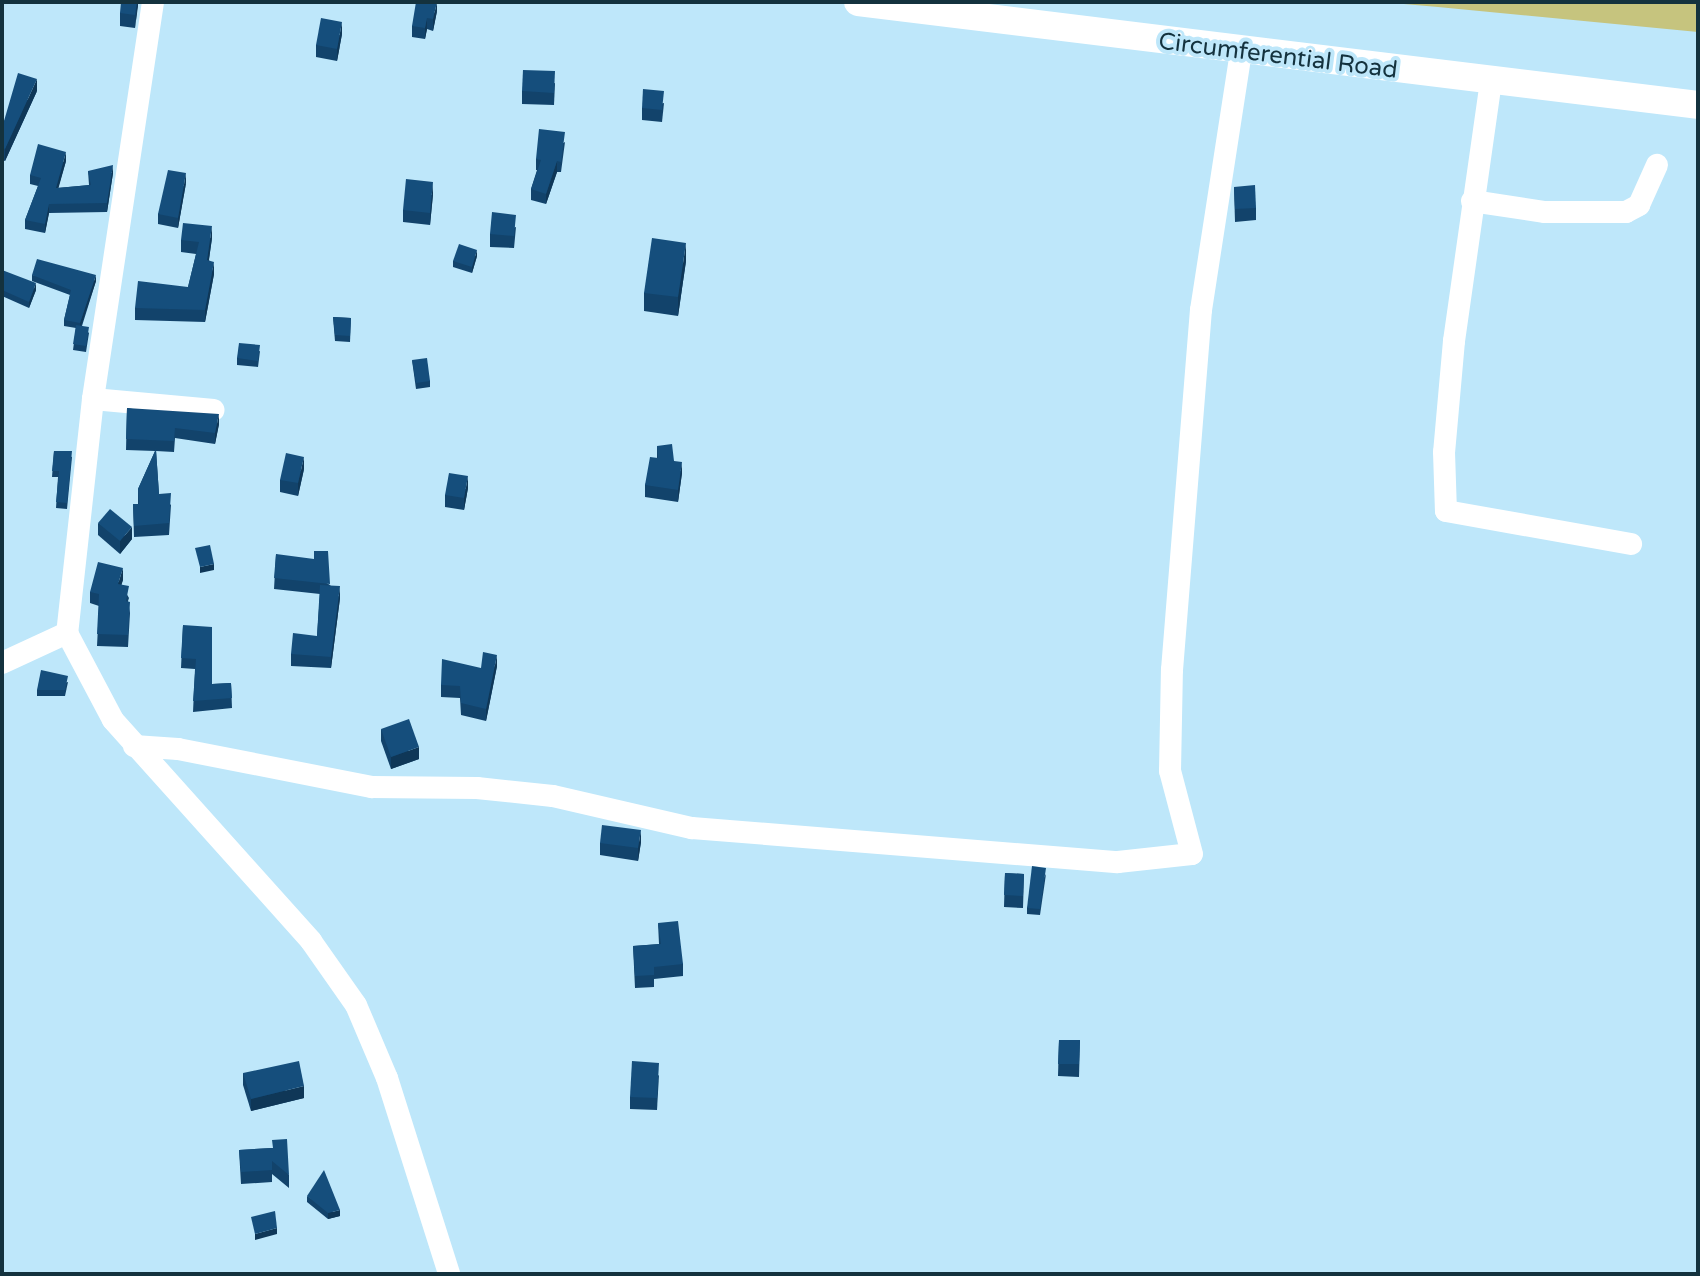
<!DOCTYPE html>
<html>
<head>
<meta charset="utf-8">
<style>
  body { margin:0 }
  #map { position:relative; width:1700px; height:1276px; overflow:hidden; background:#bee7fa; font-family:"Varela Round",sans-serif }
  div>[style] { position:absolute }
  .green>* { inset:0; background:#c6c47e }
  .minor>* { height:22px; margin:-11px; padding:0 11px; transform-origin:11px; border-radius:11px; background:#fff }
  .major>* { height:28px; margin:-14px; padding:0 14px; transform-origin:14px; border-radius:14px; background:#fff }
  .wall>* { inset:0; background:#12436b }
  .shaded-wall>* { inset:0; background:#0f3757 }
  .building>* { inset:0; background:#154e7c }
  span { translate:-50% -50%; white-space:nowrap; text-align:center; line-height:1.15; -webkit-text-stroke:8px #bee7fa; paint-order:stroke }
  .street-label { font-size:24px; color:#14323e }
  .frame { position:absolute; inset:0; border:4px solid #14323e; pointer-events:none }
</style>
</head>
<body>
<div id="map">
  <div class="green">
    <div style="clip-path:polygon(1381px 2px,1698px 2px,1698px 32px,1438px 7px)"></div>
  </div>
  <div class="minor">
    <div style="left:153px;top:2px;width:402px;rotate:98.6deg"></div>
    <div style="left:93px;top:399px;width:235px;rotate:96.3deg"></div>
    <div style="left:67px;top:633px;width:98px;rotate:62.1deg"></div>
    <div style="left:113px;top:720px;width:297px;rotate:48.1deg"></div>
    <div style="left:311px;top:941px;width:78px;rotate:54.9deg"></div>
    <div style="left:356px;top:1005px;width:79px;rotate:67deg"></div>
    <div style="left:387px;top:1078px;width:206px;rotate:72.4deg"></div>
    <div style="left:1491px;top:81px;width:263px;rotate:98.1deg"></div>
    <div style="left:1454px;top:341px;width:111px;rotate:95.1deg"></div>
    <div style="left:1444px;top:452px;width:59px;rotate:88.1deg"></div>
    <div style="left:1446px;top:511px;width:188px;rotate:10.1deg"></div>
    <div style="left:1472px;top:201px;width:74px;rotate:8.6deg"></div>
    <div style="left:1545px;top:212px;width:81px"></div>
    <div style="left:1626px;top:212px;width:15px;rotate:-28deg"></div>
    <div style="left:1639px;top:205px;width:44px;rotate:-65.8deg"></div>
    <div style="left:93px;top:399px;width:121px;rotate:5.2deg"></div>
    <div style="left:2px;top:663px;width:72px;rotate:-24.8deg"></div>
    <div style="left:134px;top:746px;width:44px;rotate:3.9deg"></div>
    <div style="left:178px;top:749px;width:198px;rotate:11.1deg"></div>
    <div style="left:372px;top:787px;width:105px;rotate:0.5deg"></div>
    <div style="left:477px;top:788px;width:76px;rotate:6deg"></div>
    <div style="left:553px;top:796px;width:143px;rotate:13deg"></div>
    <div style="left:692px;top:828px;width:427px;rotate:4.6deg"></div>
    <div style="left:1118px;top:862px;width:74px;rotate:-6.2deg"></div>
    <div style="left:1192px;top:854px;width:86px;rotate:-104.8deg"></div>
    <div style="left:1170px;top:771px;width:101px;rotate:-88.9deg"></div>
    <div style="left:1172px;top:670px;width:361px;rotate:-85.4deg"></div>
    <div style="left:1201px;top:310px;width:261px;rotate:-81.2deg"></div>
  </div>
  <div class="major">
    <div style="left:858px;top:2px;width:846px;rotate:6.99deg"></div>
  </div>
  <div class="wall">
    <div style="clip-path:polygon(138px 2px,135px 28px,120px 26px,120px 13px)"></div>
    <div style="clip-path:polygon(437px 11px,433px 31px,427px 29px,425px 39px,412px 37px,412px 26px)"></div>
    <div style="clip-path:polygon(342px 34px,337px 61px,316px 57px,316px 45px)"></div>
    <div style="clip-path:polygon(555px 83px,554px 105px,522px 104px,522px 91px)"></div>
    <div style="clip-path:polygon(37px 91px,5px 161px,2px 160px,2px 120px,4px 121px)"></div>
    <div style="clip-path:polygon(664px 103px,662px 122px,642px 120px,642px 108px)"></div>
    <div style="clip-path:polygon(565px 142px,561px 172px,557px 172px,546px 204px,531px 200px,531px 189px,537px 170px,536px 170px,536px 159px)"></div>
    <div style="clip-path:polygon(66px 161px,58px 188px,89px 185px,88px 171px,113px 173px,107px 212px,49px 213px,45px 233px,25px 229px,25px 220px,38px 186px,30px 184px,30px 175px)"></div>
    <div style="clip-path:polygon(186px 183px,178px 228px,158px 224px,158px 214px)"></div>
    <div style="clip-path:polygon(1234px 187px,1256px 208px,1256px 220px,1235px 222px)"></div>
    <div style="clip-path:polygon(433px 194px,430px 225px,403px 222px,403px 210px)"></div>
    <div style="clip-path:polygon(516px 227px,514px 248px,490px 247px,490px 234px)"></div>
    <div style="clip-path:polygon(212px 238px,209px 260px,214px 274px,205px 322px,135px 320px,135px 308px,188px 287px,196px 254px,181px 252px,181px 240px)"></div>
    <div style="clip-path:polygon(477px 256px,472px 273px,453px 267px,453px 261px)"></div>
    <div style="clip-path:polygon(686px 261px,678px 316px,644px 311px,644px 293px)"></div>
    <div style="clip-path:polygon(2px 270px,36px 290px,29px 308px,2px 296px)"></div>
    <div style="clip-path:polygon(32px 275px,96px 281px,82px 326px,89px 333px,86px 352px,73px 350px,76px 328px,64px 326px,64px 320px,70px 295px,32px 281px)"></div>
    <div style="clip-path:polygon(333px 317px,351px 318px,350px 342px,335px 341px)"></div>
    <div style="clip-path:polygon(260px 351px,258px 367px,237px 365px,237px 358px)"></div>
    <div style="clip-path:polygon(412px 360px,430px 381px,430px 387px,416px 389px)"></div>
    <div style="clip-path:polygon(127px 408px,219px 424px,215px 444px,175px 438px,174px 452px,156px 451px,159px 494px,171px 505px,169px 535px,134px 537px,133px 504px,138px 504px,138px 489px,155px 451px,126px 450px)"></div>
    <div style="clip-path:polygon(657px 446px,674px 461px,682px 473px,678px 502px,645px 497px,645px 485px,657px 458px)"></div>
    <div style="clip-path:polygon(54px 451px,72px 457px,67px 509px,56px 508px,58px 477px,52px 477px)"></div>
    <div style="clip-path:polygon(304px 469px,298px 496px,280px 492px,280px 480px)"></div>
    <div style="clip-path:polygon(468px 488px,464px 510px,445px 507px,445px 495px)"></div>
    <div style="clip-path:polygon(98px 523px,132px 539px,120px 554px,98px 535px)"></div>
    <div style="clip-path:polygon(276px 554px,330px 585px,340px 598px,331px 668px,291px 666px,291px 654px,317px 636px,320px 594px,274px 589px)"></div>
    <div style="clip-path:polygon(123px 580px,121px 584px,129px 598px,128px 601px,130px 613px,128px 647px,97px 646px,99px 606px,90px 603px,90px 592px)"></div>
    <div style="clip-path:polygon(183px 625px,212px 684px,231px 683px,232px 708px,193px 712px,195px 669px,181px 668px)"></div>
    <div style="clip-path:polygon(497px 666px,486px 721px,461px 715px,460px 698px,441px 697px,441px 685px,481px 668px)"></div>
    <div style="clip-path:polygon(68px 682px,65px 696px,37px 696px,37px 690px)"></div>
    <div style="clip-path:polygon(381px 729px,419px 759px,391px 769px,381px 741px)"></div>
    <div style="clip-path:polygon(641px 842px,638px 861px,600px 855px,600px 843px)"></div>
    <div style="clip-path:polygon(1005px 873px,1024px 874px,1023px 908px,1004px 907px)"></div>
    <div style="clip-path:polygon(1046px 874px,1040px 915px,1027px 914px,1027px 908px)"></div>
    <div style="clip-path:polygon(658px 923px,683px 964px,683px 976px,654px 979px,654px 987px,635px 988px,633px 946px,659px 944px)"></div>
    <div style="clip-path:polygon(1059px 1040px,1080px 1040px,1079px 1077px,1058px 1076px)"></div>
    <div style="clip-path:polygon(243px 1073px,304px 1098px,251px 1111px,243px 1085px)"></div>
    <div style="clip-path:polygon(659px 1075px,657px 1110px,630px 1109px,630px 1097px)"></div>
    <div style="clip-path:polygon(272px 1148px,289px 1175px,289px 1188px,272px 1174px,272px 1182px,241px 1184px,239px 1150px)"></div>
    <div style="clip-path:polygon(307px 1196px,340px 1216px,328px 1219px,307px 1202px)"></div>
  </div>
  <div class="shaded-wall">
    <div style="clip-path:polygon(137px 2px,138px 2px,138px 6px,135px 28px)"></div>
    <div style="clip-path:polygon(437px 2px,437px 11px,433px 31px,433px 19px)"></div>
    <div style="clip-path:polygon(427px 18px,427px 29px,425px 39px,425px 28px)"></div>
    <div style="clip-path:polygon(342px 22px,342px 34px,337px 61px,337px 49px)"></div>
    <div style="clip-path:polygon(37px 79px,37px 91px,5px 161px,5px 149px)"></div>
    <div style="clip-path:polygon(66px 152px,66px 161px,56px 197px,56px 188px)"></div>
    <div style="clip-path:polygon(557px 161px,557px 172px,546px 204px,546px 194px)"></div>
    <div style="clip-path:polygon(113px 165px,113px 173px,107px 212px,107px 203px)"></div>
    <div style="clip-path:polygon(186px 173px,186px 183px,178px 228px,178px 218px)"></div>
    <div style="clip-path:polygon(433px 182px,433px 194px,430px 225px,430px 213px)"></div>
    <div style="clip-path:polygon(49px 204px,49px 213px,45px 233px,45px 224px)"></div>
    <div style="clip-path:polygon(212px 226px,212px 238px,207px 272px,207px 260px)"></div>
    <div style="clip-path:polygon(686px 243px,686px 261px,678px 316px,678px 297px)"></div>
    <div style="clip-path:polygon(477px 250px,477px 256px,472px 273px,472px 267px)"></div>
    <div style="clip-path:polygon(214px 262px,214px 274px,205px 322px,205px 310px)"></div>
    <div style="clip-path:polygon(96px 275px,96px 281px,80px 329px,80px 323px)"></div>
    <div style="clip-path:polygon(36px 283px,36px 290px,29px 308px,29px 302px)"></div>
    <div style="clip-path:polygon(219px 414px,219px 424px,215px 444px,215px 433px)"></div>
    <div style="clip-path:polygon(304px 457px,304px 469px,298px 496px,298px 483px)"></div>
    <div style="clip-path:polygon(682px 462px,682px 473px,678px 502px,678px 490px)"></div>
    <div style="clip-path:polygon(468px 476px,468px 488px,464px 510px,464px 498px)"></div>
    <div style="clip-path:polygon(132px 527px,132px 539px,120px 554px,120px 541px)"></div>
    <div style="clip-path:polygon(214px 564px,214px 570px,200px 573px,200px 567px)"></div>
    <div style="clip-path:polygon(123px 568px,123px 580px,118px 596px,118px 584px)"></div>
    <div style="clip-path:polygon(340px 586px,340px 598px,331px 668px,331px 657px)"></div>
    <div style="clip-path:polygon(497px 655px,497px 666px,486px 721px,486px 709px)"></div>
    <div style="clip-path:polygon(419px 747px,419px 759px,391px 769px,391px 757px)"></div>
    <div style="clip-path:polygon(641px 830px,641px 842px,638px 861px,638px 848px)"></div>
    <div style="clip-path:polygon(304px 1086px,304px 1098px,251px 1111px,251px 1099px)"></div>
    <div style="clip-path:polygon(340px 1210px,340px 1216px,328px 1219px,328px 1213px)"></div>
    <div style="clip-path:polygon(277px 1228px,277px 1234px,255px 1240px,255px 1234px)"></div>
  </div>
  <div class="building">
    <div style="clip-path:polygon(121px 2px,137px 2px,135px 15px,120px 13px)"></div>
    <div style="clip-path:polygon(416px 2px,437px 2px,433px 19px,427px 18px,425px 28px,412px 26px)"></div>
    <div style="clip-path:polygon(321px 18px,342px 22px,337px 49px,316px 45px)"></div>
    <div style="clip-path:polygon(523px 70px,555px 71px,554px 93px,522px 91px)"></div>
    <div style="clip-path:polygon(18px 73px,37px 79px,5px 149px,2px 147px,2px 120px,4px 121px)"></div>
    <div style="clip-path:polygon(643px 89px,664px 91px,662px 110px,642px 108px)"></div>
    <div style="clip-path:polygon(539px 129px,565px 132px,561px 162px,557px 161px,546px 194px,531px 189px,541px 160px,536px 159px)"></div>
    <div style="clip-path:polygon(38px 144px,66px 152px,56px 188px,91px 185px,88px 171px,113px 165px,107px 203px,49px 204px,45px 224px,25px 220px,41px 178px,30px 175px)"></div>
    <div style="clip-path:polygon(168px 170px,186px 173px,178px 218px,158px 214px)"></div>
    <div style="clip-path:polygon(406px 179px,433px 182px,430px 213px,403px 210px)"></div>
    <div style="clip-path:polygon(1255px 185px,1256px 208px,1235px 209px,1234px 187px)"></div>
    <div style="clip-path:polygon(492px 212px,516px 215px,514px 236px,490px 234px)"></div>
    <div style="clip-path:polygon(183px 223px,212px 226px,207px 260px,214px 262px,205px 310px,135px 308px,138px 281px,188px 287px,199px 242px,181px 240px)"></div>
    <div style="clip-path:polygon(652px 238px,686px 243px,678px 297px,644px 293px)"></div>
    <div style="clip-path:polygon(459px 244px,477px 250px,472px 267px,453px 261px)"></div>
    <div style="clip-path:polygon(37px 259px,96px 275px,80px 323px,64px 320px,71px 290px,32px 275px)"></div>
    <div style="clip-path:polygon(2px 270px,36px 283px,29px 302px,2px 290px)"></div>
    <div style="clip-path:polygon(333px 317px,351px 318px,350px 336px,335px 335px)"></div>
    <div style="clip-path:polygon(76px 325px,89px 327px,86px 346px,73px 344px)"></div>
    <div style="clip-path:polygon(239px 343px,260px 345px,258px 361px,237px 358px)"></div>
    <div style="clip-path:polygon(427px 358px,430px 381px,416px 383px,412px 360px)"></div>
    <div style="clip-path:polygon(127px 408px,219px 414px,215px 433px,175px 428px,174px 441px,126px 439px)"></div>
    <div style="clip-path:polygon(672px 444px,674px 461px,682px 462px,678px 490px,645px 485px,650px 457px,658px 458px,657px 446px)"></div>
    <div style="clip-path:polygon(156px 449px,159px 494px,171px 493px,169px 523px,134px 526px,133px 504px,139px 504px,138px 489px)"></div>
    <div style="clip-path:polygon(54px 451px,72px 451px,67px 503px,56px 502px,59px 471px,52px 471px)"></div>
    <div style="clip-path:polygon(286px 453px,304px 457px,298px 483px,280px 480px)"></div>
    <div style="clip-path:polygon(449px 473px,468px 476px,464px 498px,445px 495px)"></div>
    <div style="clip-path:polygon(110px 509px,132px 527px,120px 541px,98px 523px)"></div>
    <div style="clip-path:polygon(210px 545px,214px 564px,200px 567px,195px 548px)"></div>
    <div style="clip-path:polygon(314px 551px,328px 551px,330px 584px,274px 578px,276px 554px,314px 559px)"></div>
    <div style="clip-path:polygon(98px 562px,123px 568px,118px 584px,129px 586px,126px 601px,130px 602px,128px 635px,97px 634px,99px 594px,90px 592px)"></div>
    <div style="clip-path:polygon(320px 585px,340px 586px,331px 657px,291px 654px,293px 633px,317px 636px)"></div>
    <div style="clip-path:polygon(183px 625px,212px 627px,212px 684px,231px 683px,232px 698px,193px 701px,196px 659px,181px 658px)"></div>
    <div style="clip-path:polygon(483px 652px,497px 655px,486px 709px,461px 703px,460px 686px,441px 685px,442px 659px,481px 668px)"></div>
    <div style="clip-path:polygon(41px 670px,68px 676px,65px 690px,37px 690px)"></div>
    <div style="clip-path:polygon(409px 719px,419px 747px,391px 757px,381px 729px)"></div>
    <div style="clip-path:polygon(602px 825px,641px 830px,638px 848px,600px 843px)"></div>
    <div style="clip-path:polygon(1032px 866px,1046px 868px,1040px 909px,1027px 908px)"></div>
    <div style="clip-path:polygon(1005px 873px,1024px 874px,1023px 896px,1004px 895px)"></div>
    <div style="clip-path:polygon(678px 921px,683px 964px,654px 967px,654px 975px,635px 976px,633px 946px,661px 944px,658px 923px)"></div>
    <div style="clip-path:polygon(1059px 1040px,1080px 1040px,1079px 1064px,1058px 1064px)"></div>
    <div style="clip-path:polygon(299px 1061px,304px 1086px,251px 1099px,243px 1073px)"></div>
    <div style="clip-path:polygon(632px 1061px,659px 1063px,657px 1098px,630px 1097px)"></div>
    <div style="clip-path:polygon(287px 1139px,289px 1175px,272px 1161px,272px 1170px,241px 1172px,239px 1150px,273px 1148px,272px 1140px)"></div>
    <div style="clip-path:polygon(324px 1170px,340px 1210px,328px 1213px,307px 1196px)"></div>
    <div style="clip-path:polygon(275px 1211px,277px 1228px,255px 1234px,251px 1217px)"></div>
  </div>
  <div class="street-label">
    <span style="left:1278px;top:56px;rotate:7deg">Circumferential Road</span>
  </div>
  <div class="frame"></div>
</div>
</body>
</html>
